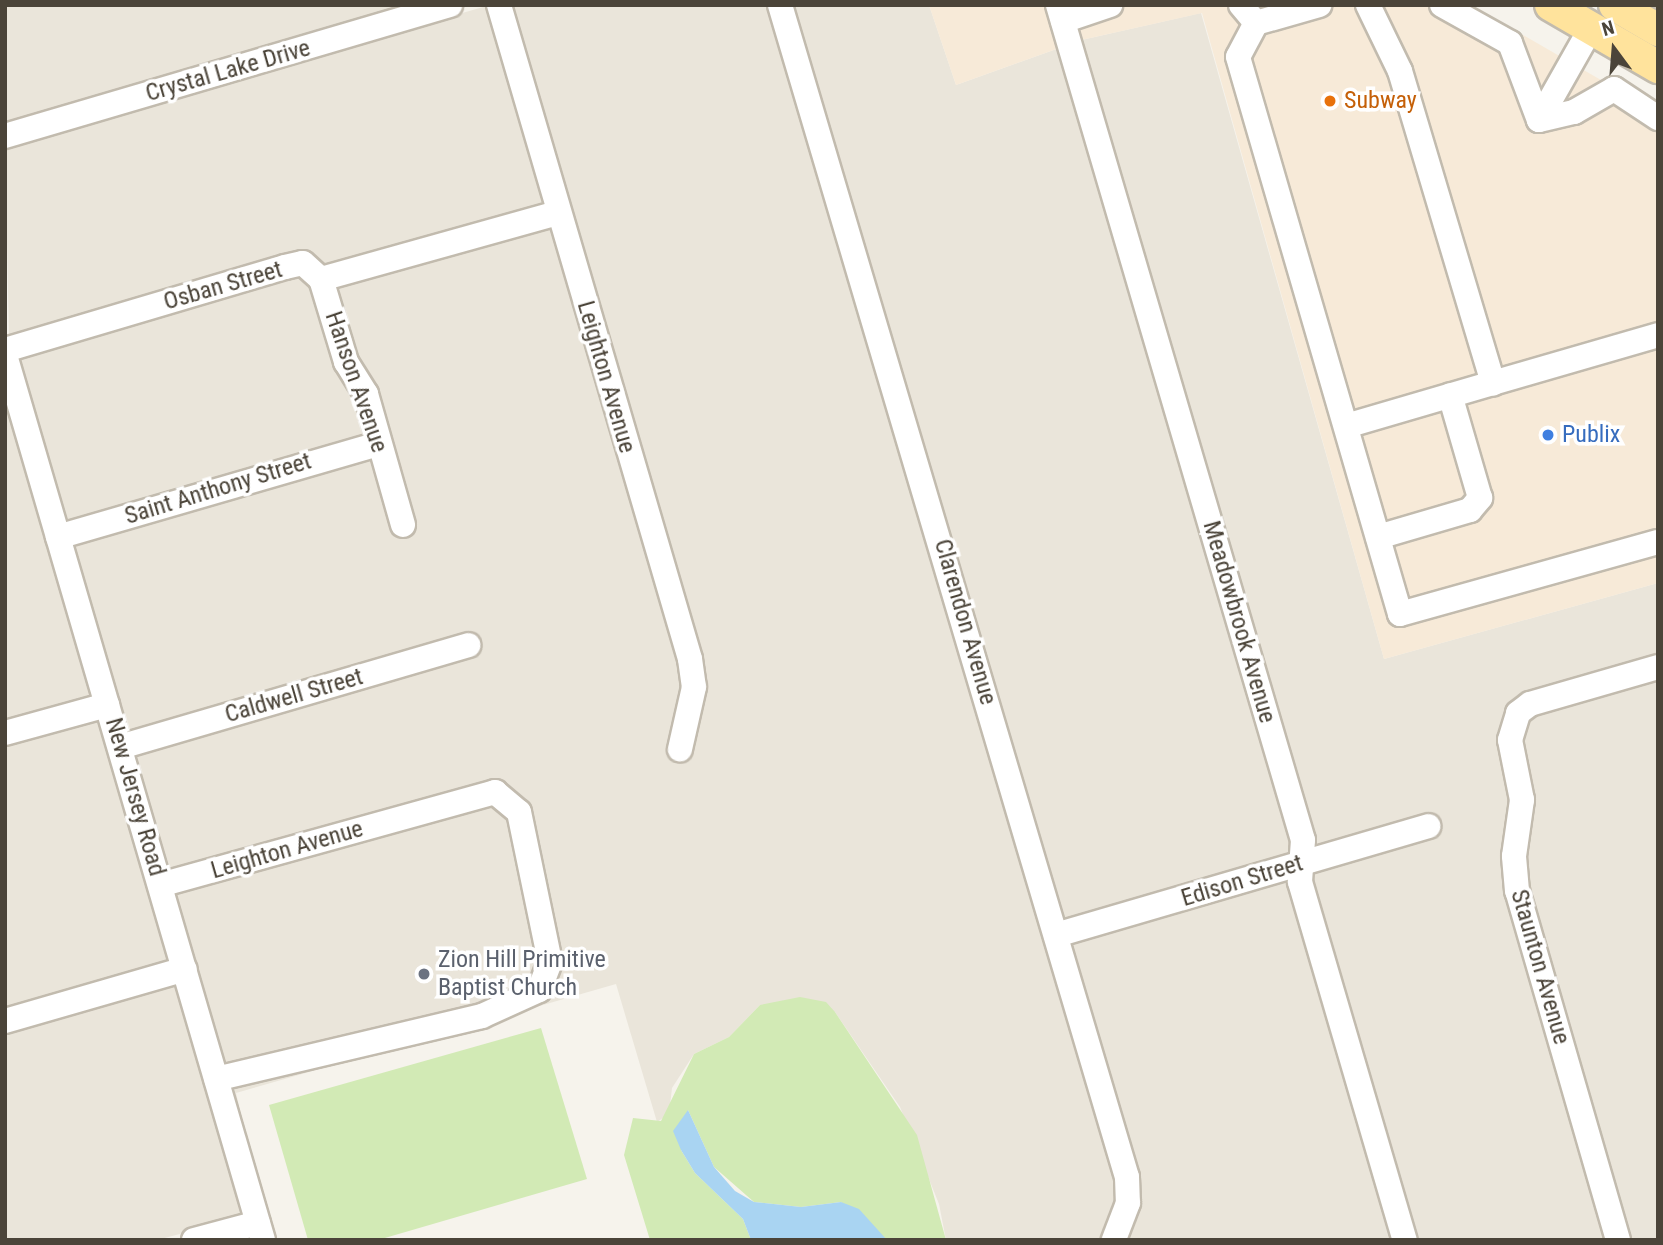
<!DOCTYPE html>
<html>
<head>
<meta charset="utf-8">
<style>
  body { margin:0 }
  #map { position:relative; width:1663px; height:1245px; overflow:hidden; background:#f6f3ec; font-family:"Roboto Condensed",sans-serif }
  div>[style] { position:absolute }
  .residential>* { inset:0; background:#eae5da }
  .commercial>* { inset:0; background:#f7ead8 }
  .green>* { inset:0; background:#d2eab5 }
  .water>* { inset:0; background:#a9d4f2 }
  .roads { filter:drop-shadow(2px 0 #c2bbae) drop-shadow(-2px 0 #c2bbae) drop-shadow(0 2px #c2bbae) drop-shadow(0 -2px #c2bbae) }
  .minor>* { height:24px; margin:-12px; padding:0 12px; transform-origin:12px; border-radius:12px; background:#fff }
  .major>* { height:32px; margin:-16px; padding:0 16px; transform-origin:16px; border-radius:16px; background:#ffe39c }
  .dots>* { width:19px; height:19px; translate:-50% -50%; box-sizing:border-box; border:4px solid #fff; border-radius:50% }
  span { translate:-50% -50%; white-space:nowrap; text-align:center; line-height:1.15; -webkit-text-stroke:7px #fff; paint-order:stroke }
  .street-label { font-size:24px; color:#4b4439 }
  .food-label { font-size:24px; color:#c56008 }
  .left { translate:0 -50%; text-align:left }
  .shop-label { font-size:24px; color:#366cbe }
  .worship-label { font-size:24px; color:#5b616d }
  .frame { position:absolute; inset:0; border:7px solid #4b4439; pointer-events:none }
  .north { position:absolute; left:1579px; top:14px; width:70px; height:70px; -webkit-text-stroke:5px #fff; paint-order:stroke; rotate:344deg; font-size:19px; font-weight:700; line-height:28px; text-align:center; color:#4b4439 }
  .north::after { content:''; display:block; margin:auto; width:24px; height:32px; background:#4b4439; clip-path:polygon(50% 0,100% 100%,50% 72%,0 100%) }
</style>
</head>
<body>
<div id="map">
  <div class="residential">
    <div style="clip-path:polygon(5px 5px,413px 5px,5px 126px)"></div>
    <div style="clip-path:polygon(490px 5px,547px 206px,325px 268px,9px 339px,5px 146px)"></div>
    <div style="clip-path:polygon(508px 5px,772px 5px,1120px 1189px,1104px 1240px,946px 1240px,939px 1204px,900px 1107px,835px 1012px,760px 1005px,729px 1037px,694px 1054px,672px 1088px,669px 1114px,657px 1122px,616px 984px,236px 1093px,263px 1210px,130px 754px,478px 651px,473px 634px,125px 735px,69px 544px,373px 455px,397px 536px,413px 532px,332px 286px,553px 224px,681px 660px,685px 686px,670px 755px,686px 761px,702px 690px)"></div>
    <div style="clip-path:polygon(789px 5px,929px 5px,956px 85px,1062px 47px,1295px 855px,1062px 924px)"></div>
    <div style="clip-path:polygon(1201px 13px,1384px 659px,1658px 583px,1658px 657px,1527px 695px,1513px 819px,1610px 1240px,1414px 1240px,1309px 882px,1311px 870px,1438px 832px,1433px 815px,1312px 850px,1077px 41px)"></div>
    <div style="clip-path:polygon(301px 273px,314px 285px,368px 436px,64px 526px,14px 357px)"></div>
    <div style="clip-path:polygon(5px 386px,96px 698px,5px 723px)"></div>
    <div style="clip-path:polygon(1658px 677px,1658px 1240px,1627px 1240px,1525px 889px,1520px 728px,1534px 713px)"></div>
    <div style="clip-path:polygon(102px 716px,174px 963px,5px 1011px,5px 743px)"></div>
    <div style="clip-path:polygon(1293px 875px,1396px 1240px,1123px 1240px,1132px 1222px,1067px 942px)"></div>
    <div style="clip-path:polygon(180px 981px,248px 1216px,157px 1240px,5px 1240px,5px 1031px)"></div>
  </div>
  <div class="commercial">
    <div style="clip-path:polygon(929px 5px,1049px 5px,1062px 47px,956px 85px)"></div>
    <div style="clip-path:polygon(1067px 5px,1471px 5px,1658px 113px,1658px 583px,1384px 659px,1202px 13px,1077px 41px)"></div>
  </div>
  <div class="green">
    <div style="clip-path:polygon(800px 997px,826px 1002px,835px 1012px,917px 1135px,946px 1240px,887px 1240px,841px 1202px,801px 1207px,754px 1202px,714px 1167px,688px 1110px,681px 1150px,695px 1173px,743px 1219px,751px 1240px,650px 1240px,624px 1155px,633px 1118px,661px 1121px,694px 1054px,729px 1037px,760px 1005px)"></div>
    <div style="clip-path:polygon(541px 1028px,587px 1179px,378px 1240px,308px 1240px,269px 1105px)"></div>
  </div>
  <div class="water">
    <div style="clip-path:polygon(688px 1110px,714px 1167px,735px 1191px,754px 1202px,801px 1207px,841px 1202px,859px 1209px,887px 1240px,751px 1240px,743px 1219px,695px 1173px,681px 1150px,673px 1131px)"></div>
  </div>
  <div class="roads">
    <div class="minor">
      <div style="left:499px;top:5px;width:681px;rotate:73.72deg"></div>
      <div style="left:690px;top:659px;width:28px;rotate:82deg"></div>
      <div style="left:694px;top:687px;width:64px;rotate:102.7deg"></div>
      <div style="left:780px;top:5px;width:1222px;rotate:73.51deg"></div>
      <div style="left:1127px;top:1177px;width:26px;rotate:88deg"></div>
      <div style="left:1128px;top:1203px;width:40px;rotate:111deg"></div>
      <div style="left:1058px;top:5px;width:870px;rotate:73.65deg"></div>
      <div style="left:1303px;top:840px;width:42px;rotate:94.1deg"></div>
      <div style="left:1300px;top:882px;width:373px;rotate:73.7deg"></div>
      <div style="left:1241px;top:5px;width:23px;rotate:50deg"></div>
      <div style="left:1256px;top:23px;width:38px;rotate:118deg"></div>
      <div style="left:1238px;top:57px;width:580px;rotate:73.78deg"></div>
      <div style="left:1400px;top:614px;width:268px;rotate:-15.6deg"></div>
      <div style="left:1368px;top:5px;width:73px;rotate:64.1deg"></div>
      <div style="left:1400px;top:71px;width:326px;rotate:73.4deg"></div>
      <div style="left:1493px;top:383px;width:172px;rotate:-16.2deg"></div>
      <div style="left:1442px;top:5px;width:78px;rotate:29.2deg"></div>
      <div style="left:1510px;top:43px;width:82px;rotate:69.4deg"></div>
      <div style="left:1063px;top:21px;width:50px;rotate:-18.8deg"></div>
      <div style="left:1256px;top:23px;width:66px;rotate:-15.9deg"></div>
      <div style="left:1539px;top:120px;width:36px;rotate:-13deg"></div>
      <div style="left:1574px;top:112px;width:46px;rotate:-29.9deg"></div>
      <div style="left:1614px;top:89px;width:53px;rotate:33.4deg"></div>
      <div style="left:1539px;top:120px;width:106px;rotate:-60.5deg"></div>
      <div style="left:5px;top:136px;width:464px;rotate:-16.4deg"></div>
      <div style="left:321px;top:279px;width:87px;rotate:73.2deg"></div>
      <div style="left:346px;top:362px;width:38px;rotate:58deg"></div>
      <div style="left:366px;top:394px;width:136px;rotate:74.2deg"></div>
      <div style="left:5px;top:350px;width:292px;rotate:-16.5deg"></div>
      <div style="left:285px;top:267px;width:18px;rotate:-13deg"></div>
      <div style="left:303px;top:263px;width:24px;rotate:42deg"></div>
      <div style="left:321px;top:279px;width:246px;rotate:-15.6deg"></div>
      <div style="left:5px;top:355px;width:922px;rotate:73.75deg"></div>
      <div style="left:1346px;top:426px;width:153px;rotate:-16.3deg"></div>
      <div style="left:58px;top:537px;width:334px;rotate:-16.2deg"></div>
      <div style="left:1378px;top:537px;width:96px;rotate:-16.4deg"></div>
      <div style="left:1470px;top:510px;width:16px;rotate:-50deg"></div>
      <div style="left:1480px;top:498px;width:107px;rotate:-106.2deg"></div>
      <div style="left:5px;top:733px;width:106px;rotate:-15.4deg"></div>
      <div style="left:120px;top:747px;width:363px;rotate:-16.3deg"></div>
      <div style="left:160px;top:885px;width:348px;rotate:-15.5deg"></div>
      <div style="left:495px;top:792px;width:31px;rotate:40deg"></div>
      <div style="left:519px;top:812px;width:153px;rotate:78.3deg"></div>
      <div style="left:550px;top:962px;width:30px;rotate:111deg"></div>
      <div style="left:539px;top:990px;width:63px;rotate:155.5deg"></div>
      <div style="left:482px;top:1016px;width:273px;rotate:166.7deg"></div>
      <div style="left:1056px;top:935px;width:388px;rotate:-16.3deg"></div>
      <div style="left:5px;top:1021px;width:187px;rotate:-16.1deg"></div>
      <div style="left:194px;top:1240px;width:66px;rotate:-14.9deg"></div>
      <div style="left:1618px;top:1240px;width:363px;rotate:-106.1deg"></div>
      <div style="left:1517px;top:891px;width:35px;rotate:-95deg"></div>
      <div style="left:1514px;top:856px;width:57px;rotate:-81.9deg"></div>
      <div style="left:1522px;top:800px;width:61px;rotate:-101.3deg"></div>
      <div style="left:1510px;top:740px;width:28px;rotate:-73deg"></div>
      <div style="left:1518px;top:713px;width:15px;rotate:-37deg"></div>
      <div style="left:1530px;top:704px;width:133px;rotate:-16.1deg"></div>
    </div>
    <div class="major">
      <div style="left:1551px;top:5px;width:124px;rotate:30.1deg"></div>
      <div style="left:1615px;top:5px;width:50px;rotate:30.2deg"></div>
    </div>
  </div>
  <div class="dots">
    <div style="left:1330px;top:101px;background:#e8710a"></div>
    <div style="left:1548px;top:435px;background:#3f7fe0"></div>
    <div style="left:424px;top:974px;background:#6b7280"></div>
  </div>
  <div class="street-label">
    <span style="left:228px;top:71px;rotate:-16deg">Crystal Lake Drive</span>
    <span style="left:223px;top:286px;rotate:-16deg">Osban Street</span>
    <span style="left:606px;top:377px;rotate:74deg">Leighton Avenue</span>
    <span style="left:356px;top:382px;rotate:71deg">Hanson Avenue</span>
    <span style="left:218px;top:489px;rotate:-17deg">Saint Anthony Street</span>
    <span style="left:965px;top:622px;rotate:74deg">Clarendon Avenue</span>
    <span style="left:1239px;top:622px;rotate:74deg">Meadowbrook Avenue</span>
    <span style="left:294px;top:696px;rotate:-16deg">Caldwell Street</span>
    <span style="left:135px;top:797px;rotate:74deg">New Jersey Road</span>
    <span style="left:287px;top:850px;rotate:-16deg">Leighton Avenue</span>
    <span style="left:1242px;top:881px;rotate:-17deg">Edison Street</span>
    <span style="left:1540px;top:967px;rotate:74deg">Staunton Avenue</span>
  </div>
  <div class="food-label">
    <span class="left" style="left:1344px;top:101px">Subway</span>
  </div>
  <div class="shop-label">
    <span class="left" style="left:1562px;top:435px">Publix</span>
  </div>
  <div class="worship-label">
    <span class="left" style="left:438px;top:974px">Zion Hill Primitive<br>Baptist Church</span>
  </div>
  <div class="frame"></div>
  <div class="north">N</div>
</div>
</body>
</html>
